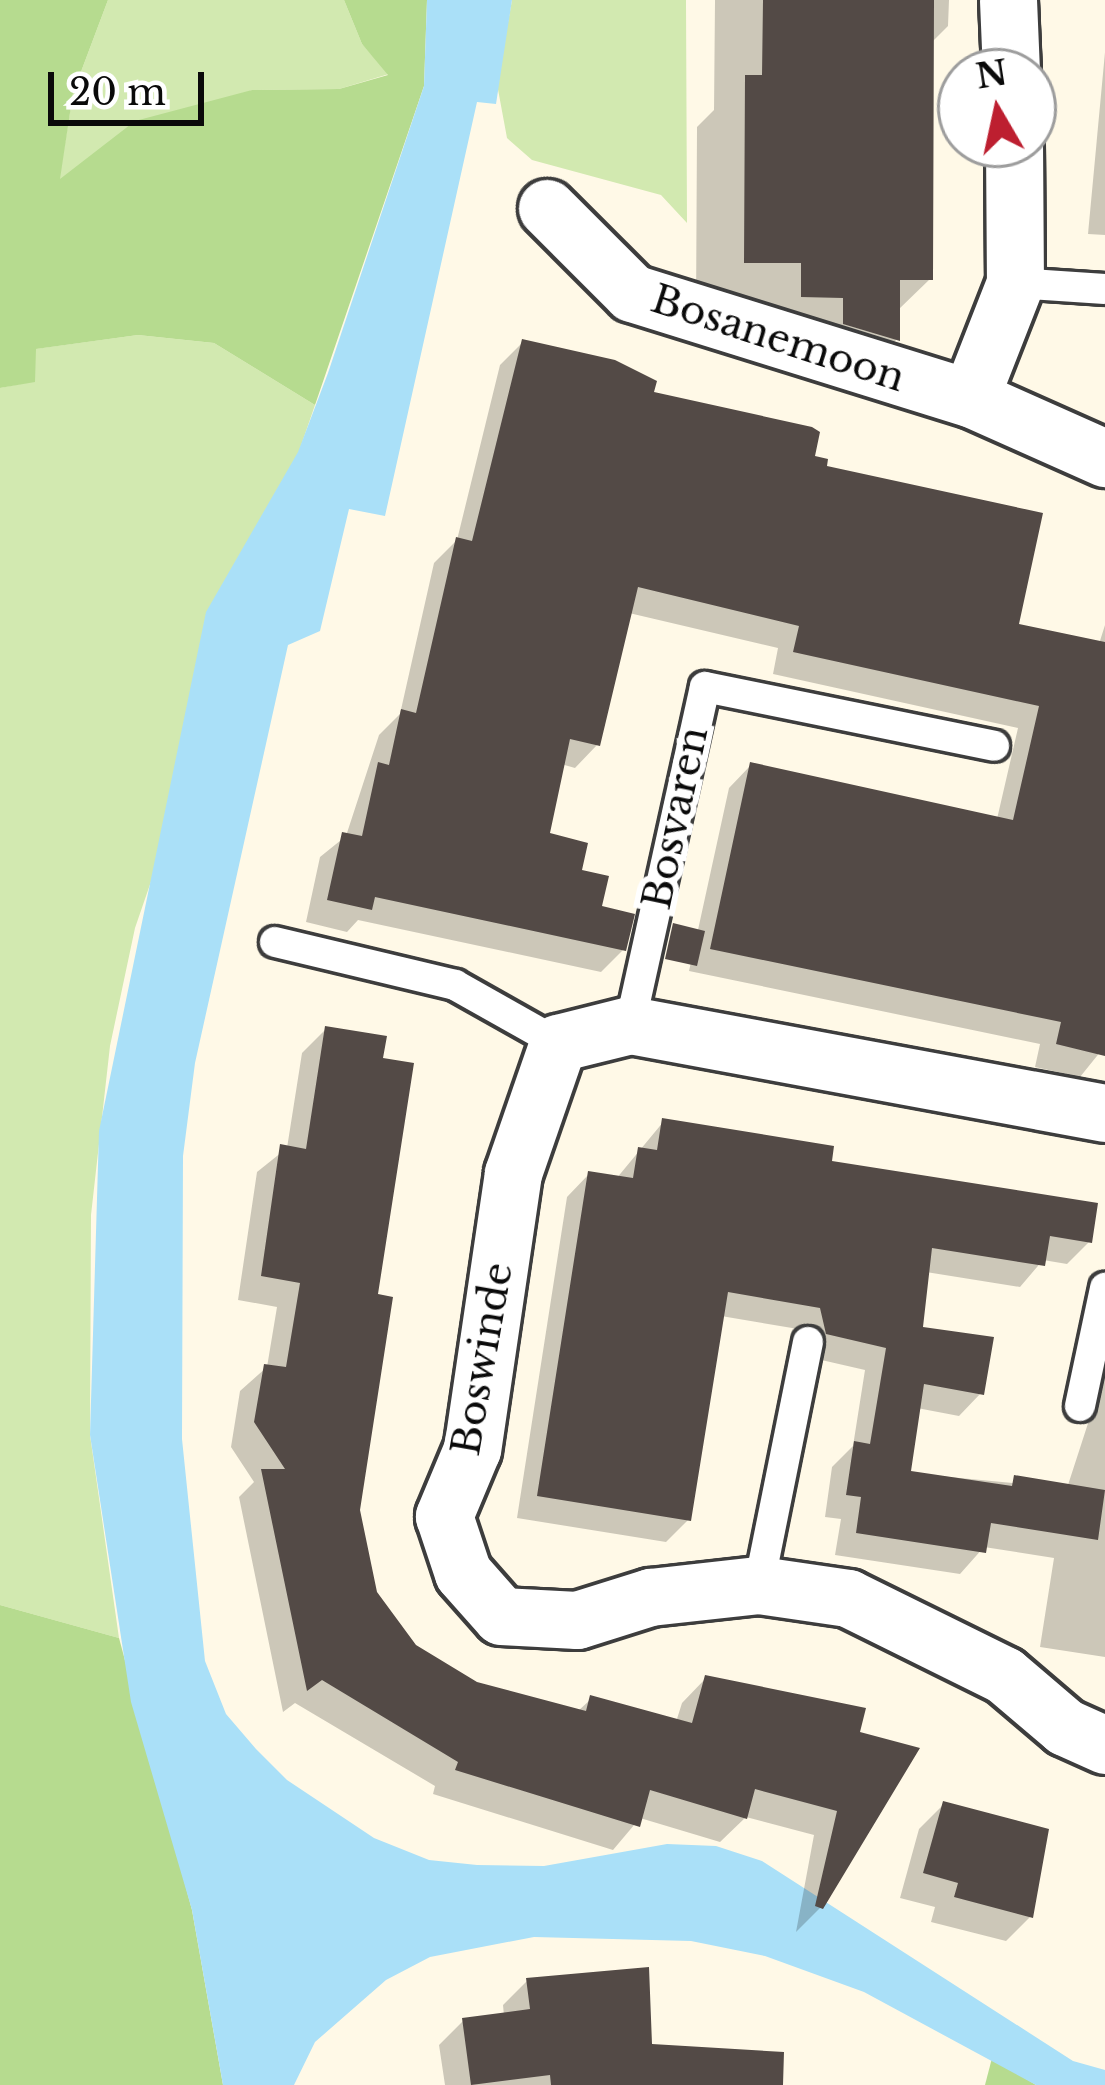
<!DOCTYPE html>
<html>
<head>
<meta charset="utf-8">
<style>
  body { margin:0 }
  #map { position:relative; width:1105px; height:2085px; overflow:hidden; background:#fff9e7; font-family:"Libre Baskerville",serif }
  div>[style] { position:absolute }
  .green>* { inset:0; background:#d2e9b0 }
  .forest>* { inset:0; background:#b6db8f }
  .water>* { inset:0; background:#aae0f8 }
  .shadow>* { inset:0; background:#0003 }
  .building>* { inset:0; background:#534a46 }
  .roads { filter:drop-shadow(3px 0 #3d3d3d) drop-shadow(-3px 0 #3d3d3d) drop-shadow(0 3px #3d3d3d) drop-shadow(0 -3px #3d3d3d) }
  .service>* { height:30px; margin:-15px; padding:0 15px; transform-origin:15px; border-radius:15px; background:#fff }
  .minor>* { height:57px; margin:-28.5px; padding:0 28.5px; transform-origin:28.5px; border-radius:28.5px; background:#fff }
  span { translate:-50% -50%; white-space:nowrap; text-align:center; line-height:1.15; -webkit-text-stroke:12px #fff; paint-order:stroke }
  .street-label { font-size:39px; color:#0a0a0a }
  .north { position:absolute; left:937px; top:48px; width:120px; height:120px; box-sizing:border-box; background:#fff; border:3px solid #9d9d9d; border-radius:50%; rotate:351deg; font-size:33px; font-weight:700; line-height:48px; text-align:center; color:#0a0a0a }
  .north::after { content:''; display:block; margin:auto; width:42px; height:54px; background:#bd1f30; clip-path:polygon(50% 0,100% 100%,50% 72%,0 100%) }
  .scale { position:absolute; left:48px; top:72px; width:156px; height:54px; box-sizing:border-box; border:6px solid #0a0a0a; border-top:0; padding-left:15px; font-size:36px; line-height:42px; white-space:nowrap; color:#0a0a0a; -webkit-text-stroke:9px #fff; paint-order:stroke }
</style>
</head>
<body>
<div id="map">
  <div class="green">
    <div style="clip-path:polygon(108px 0,344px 0,362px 44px,389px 74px,339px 89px,252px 90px,59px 180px,73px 93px)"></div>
    <div style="clip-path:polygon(512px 0,686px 0,687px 223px,661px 195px,532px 160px,507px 138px,497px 84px)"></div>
    <div style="clip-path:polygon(138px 335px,214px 343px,315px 405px,135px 928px,110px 1046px,91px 1215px,90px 1435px,119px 1638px,0 1605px,0 388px,35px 381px,35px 349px)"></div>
  </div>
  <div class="forest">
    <div style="clip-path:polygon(0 0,108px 0,73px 93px,60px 179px,135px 121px,252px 90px,339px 89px,388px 75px,362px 44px,344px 0,427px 0,424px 86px,315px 405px,214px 343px,138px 335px,36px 349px,35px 382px,0 388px)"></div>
    <div style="clip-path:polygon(0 1605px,119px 1638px,192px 1910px,223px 2085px,0 2085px)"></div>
    <div style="clip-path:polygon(992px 2058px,1036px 2085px,985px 2085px)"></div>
  </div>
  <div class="water">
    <div style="clip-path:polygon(427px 0,512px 0,496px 104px,477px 102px,385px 516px,349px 509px,320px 631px,288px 645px,195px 1063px,183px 1156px,182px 1439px,205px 1661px,226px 1714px,256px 1749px,287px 1780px,374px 1838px,429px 1860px,477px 1865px,544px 1866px,667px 1844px,716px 1846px,762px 1861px,1073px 2061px,1105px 2070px,1105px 2085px,1036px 2085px,864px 1992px,765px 1956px,691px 1941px,534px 1937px,430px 1957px,386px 1980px,315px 2042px,294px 2085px,223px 2085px,192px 1910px,131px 1702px,90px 1435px,99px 1131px,206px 612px,298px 452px,328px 373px,424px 86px)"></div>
  </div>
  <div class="shadow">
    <div style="clip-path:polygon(715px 0,949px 0,948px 26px,930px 44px,930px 279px,897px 311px,897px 339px,848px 388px,696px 311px,697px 127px,714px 110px)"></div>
    <div style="clip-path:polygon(1105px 52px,1105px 235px,1088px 234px)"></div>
    <div style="clip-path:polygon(523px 342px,812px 459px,1015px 626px,1099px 644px,1105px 625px,1105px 1046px,1080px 1077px,1035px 1067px,1040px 1044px,689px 971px,729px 788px,751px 765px,997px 819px,1018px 728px,773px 674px,778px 648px,629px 613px,597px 745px,575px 768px,561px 764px,546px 835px,624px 949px,601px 972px,358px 920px,347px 932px,306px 922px,320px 857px,346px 836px,379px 735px,400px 714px,434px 563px,457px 540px,500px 365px)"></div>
    <div style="clip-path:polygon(326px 1029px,380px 1061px,374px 1297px,357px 1510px,374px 1593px,414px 1647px,476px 1685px,577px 1712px,591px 1699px,676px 1722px,682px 1703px,706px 1678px,863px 1710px,821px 1907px,796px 1932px,814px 1835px,746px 1817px,720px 1842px,640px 1818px,613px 1850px,433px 1794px,435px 1786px,295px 1703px,283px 1712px,239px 1497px,254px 1482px,231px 1447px,240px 1391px,267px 1367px,277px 1307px,238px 1300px,257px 1172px,287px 1148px,302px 1053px)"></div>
    <div style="clip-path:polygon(664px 1121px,1089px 1242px,1067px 1264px,1043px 1260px,1020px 1287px,926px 1272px,920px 1330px,981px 1393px,959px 1416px,917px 1408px,907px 1473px,1067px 1488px,1105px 1371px,1105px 1657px,1040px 1647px,1054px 1558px,984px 1547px,960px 1574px,835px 1555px,841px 1519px,825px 1517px,832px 1467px,853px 1446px,865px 1370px,804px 1356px,798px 1329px,721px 1316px,688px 1520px,666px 1542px,517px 1518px,567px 1197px,589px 1174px,616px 1179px)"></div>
    <div style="clip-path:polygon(944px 1804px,1030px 1917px,1006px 1941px,931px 1922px,935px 1907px,900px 1898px,919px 1829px)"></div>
    <div style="clip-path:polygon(527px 1981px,649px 2046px,729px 2085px,445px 2085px,439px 2045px,463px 2021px,504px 2016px,503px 2005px)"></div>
  </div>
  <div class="building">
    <div style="clip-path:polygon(763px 0,934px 0,933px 280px,900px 280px,900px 341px,843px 324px,843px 298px,801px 297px,801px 263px,744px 263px,745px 75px,762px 75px)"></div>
    <div style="clip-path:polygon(522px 339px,615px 360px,657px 381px,654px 392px,812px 427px,820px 432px,815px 456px,828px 459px,827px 466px,1043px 513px,1019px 624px,1105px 642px,1105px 1056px,1056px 1044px,1061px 1022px,710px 949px,750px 762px,1013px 820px,1039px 706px,793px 652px,799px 626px,638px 587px,600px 746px,570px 739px,550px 833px,588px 843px,582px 870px,609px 876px,602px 906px,635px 914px,626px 951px,375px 897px,372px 910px,327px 900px,342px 832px,362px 836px,378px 762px,389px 765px,401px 709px,416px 713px,456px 537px,472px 541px)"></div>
    <div style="clip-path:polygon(673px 923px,705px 931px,697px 966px,665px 959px)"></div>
    <div style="clip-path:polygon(325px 1026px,387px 1036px,383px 1058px,414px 1063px,378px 1294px,393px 1297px,360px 1510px,377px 1592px,416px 1645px,477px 1682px,586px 1711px,590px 1695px,692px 1723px,705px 1675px,866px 1708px,860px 1732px,920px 1748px,823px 1909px,815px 1906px,837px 1811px,755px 1789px,747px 1819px,650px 1790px,640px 1827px,455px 1770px,458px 1762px,322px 1680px,307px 1691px,261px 1469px,285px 1469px,254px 1422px,264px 1364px,286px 1367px,300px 1283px,261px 1276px,280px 1144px,306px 1149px)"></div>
    <div style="clip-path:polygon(662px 1118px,834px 1146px,832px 1161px,1098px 1203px,1092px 1243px,1050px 1236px,1045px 1266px,932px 1248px,923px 1327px,994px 1337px,984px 1395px,924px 1384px,911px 1471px,1012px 1486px,1014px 1475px,1105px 1490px,1098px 1540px,991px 1523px,986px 1553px,856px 1533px,861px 1497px,846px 1495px,854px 1441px,870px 1444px,886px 1348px,826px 1334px,820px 1308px,728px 1292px,691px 1521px,537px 1496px,588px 1171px,633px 1178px,638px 1147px,657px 1150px)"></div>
    <div style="clip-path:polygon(943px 1801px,1049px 1829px,1033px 1918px,954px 1897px,958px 1883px,923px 1873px)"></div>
    <div style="clip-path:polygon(649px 1967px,652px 2044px,784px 2052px,783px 2085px,551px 2085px,550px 2075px,471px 2085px,462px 2018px,530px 2009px,526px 1978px)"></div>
  </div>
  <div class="roads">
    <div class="service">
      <div style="left:1015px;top:283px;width:90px;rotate:3.8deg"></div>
      <div style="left:275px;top:942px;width:185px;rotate:13.4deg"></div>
      <div style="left:455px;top:985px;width:118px;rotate:29.4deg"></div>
      <div style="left:630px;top:1025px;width:346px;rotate:-77.5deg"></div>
      <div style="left:705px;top:687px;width:295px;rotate:11.5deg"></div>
      <div style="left:1080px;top:1406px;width:121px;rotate:-78deg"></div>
      <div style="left:759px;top:1585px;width:248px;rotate:-78.6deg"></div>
    </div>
    <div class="minor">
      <div style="left:1008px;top:0;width:72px;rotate:87.6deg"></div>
      <div style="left:1014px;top:144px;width:139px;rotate:89.6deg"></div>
      <div style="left:1015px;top:283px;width:123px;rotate:111.4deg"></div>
      <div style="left:970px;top:398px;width:148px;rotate:24deg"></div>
      <div style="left:547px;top:208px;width:120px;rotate:45deg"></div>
      <div style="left:632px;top:293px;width:354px;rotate:17.3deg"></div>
      <div style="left:1105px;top:1113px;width:483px;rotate:-169.5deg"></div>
      <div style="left:630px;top:1025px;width:74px;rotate:166deg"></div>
      <div style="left:558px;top:1043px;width:138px;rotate:109.1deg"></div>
      <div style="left:513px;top:1173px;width:279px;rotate:98.4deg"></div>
      <div style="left:472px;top:1449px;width:73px;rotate:112.7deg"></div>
      <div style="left:444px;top:1516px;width:60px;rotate:71.6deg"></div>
      <div style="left:463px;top:1573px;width:57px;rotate:48.5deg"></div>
      <div style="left:501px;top:1616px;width:76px;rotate:3deg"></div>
      <div style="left:577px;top:1620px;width:77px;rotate:-17.5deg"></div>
      <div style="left:650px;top:1597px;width:110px;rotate:-6.3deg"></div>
      <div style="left:759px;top:1585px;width:90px;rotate:8.3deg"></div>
      <div style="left:848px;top:1598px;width:174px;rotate:26.3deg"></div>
      <div style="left:1004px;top:1675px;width:80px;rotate:40.4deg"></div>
      <div style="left:1065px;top:1727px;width:44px;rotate:24.2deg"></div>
    </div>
  </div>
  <div class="street-label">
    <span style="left:778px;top:339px;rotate:18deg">Bosanemoon</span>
    <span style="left:676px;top:818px;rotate:-78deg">Bosvaren</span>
    <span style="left:483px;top:1359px;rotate:-80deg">Boswinde</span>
  </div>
  <div class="north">N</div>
  <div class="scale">20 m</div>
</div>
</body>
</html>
